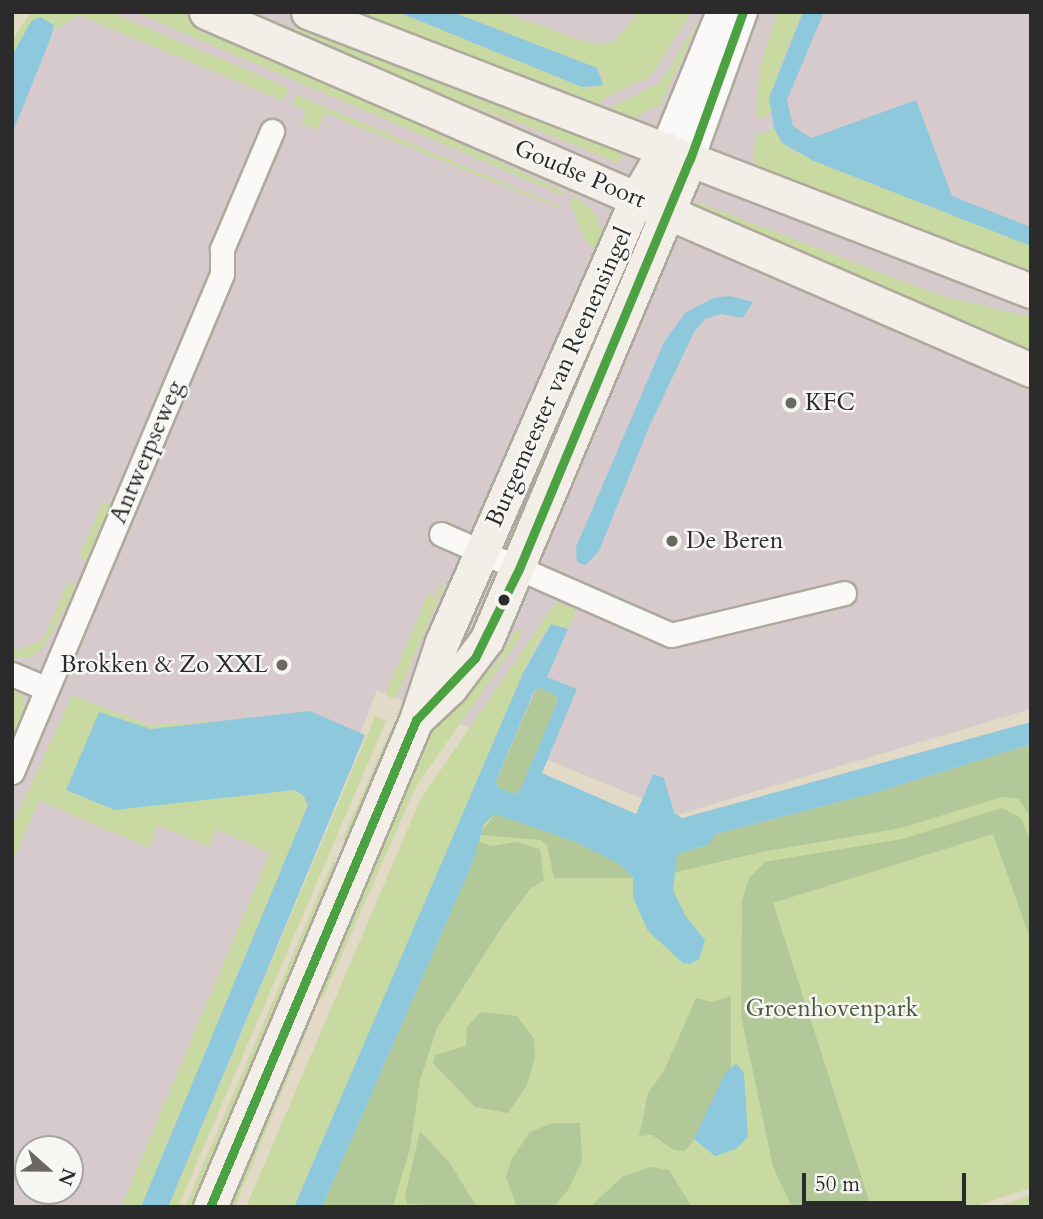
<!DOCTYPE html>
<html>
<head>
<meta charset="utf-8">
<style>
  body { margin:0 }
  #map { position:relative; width:1043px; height:1219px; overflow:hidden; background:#e2d9c7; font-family:Cardo,serif }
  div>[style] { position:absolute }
  .industrial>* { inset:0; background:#d6cacd }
  .green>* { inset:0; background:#c8daa2 }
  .forest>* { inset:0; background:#b3c898 }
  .water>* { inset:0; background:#8ec8dd }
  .roads { filter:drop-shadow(2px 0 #aea99d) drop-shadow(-2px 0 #aea99d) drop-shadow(0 2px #aea99d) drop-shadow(0 -2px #aea99d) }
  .minor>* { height:23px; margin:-11.5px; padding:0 11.5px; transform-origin:11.5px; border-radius:11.5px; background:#fbf9f7 }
  .tertiary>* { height:28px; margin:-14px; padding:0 14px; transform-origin:14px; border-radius:14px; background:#fbf9f7 }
  .secondary>* { height:33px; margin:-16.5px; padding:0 16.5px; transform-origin:16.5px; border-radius:16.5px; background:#f3efe8 }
  .bus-1>* { height:9px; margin:-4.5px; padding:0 4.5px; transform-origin:4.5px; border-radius:4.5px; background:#4ca243 }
  .dots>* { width:19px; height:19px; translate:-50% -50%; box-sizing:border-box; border:4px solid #f6f6f2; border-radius:50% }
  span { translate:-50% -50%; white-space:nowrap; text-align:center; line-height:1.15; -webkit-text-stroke:5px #f6f6f2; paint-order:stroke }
  .street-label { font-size:24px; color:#2b2b2b }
  .poi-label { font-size:24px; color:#2b2b2b }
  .left { translate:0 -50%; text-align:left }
  .right { translate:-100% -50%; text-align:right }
  .park-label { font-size:24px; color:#4d5741 }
  .frame { position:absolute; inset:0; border:14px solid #2b2b2b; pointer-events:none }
  .north { position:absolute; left:14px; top:1135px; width:70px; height:70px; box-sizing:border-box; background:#f6f6f2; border:2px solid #a5a5a2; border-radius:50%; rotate:111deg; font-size:19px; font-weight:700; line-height:28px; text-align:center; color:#2b2b2b }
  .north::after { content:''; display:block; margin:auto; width:24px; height:32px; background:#6b6862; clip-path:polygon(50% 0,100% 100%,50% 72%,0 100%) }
  .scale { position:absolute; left:802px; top:1173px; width:164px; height:32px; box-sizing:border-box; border:4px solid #2b2b2b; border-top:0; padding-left:9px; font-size:21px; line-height:24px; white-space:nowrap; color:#2b2b2b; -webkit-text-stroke:5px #f6f6f2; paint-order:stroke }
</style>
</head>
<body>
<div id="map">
  <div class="industrial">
    <div style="clip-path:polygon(evenodd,56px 12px,1031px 12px,1031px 709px,680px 814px,377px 690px,176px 1207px,12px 1207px,12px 98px,56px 12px,28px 1149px,70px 1149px,70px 1191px,28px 1191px,28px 1149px)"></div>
  </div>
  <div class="green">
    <div style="clip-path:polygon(31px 12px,110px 12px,287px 87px,287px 92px,283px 101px,79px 15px,57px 29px,32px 20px,12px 55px,12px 39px)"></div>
    <div style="clip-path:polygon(135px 12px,179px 12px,240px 38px,391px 104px,438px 134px,565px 192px,564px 196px)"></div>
    <div style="clip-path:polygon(234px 12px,255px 12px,290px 27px,401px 56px,626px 146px,619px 163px,512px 120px,394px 80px)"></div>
    <div style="clip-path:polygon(349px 12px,398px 12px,582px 87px,597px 88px,603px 76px,597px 68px,453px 12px,502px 12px,593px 44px,615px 41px,638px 12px,692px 12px,651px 76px,606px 97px,598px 108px)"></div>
    <div style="clip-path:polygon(777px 12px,803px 12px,778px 71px,770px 114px,756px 119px,760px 67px)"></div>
    <div style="clip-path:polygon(703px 13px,660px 105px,634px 118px,608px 114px,612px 107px,660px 82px)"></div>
    <div style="clip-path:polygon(297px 95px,559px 206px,558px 208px,325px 113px,317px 130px,301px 123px,306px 110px,292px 105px)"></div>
    <div style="clip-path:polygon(774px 128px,791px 150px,1031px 246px,1031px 276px,753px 172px,755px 136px)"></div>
    <div style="clip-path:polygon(573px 195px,597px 215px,603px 239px,600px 253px,585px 241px,571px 205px)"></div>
    <div style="clip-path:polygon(689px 199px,939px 295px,1031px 317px,1031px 354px,687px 208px)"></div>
    <div style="clip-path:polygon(103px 502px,111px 505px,88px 561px,79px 557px)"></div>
    <div style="clip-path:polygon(68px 582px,76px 588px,44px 647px,30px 658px,12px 657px,12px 647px,20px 650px,43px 640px)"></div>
    <div style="clip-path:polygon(440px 584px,444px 586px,400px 689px,395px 699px,385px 695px,428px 594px,435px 597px)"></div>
    <div style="clip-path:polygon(556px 602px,576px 610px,568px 629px,551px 624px,538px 641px,294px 1207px,246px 1207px,420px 800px)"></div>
    <div style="clip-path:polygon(516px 629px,523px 632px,517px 642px,415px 788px,324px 996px,303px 1013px,416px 750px,436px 719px,480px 671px,485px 675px,496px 664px)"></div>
    <div style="clip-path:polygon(12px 684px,23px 696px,25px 710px,12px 738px)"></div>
    <div style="clip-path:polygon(72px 695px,149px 725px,224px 721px,150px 729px,99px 712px,67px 790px,107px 807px,294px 790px,303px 795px,308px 805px,141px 1207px,121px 1207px,270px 853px,216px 829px,209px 847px,158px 825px,149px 848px,39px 800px,12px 863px,12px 826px)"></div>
    <div style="clip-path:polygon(375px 716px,386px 721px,178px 1207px,168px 1207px)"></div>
    <div style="clip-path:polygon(391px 729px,394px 733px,344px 858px,344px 836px)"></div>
    <div style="clip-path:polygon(1031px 746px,1031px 1188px,973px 1207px,323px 1207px,488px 803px,631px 865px)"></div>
    <div style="clip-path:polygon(335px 856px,334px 872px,196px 1207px,185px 1207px)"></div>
    <div style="clip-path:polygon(314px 1013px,235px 1207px,222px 1207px,308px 1017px)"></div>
    <div style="clip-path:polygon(1031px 1195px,1031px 1207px,995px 1207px)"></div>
  </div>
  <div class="forest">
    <div style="clip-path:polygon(540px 688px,556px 695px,558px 701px,520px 791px,514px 794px,498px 787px,496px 781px,535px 691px)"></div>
    <div style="clip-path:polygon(1031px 744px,1031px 818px,1019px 799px,1002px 797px,901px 828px,762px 852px,672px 873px,677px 854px,703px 847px,716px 834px,874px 793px)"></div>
    <div style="clip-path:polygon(1002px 808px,1021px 818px,1031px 842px,1031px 941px,993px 834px,773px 903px,871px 1207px,792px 1207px,773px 1167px,741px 1015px,742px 901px,749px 878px,765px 862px,902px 839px)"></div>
    <div style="clip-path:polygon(495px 814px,576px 842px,621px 865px,634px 878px,554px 878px,547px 845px,541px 840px,479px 835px)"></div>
    <div style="clip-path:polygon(477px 841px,492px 846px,516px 842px,540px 849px,544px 881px,531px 888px,504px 924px,437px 1028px,420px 1080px,410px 1148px,393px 1207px,322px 1207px,472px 864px)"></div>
    <div style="clip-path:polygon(731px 996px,731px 1067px,694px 1139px,685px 1151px,674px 1150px,652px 1135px,639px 1136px,648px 1093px,664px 1071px,696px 998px,712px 1002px)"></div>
    <div style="clip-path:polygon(481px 1012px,517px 1016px,534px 1039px,535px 1057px,527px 1085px,508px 1113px,475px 1107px,433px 1063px,435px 1055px,466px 1046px,467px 1027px)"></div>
    <div style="clip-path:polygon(552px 1123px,580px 1123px,582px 1161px,568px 1190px,553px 1207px,517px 1207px,506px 1177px,512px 1158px,530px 1132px)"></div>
    <div style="clip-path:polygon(420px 1131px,449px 1162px,477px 1207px,407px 1204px,405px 1196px)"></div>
    <div style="clip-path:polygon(651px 1167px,669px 1170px,692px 1207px,590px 1207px,622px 1177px)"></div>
  </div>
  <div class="water">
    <div style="clip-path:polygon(398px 12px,453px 12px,597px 68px,603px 85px,582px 87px)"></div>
    <div style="clip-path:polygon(803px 12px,824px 12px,787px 100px,793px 126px,811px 138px,916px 100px,952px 196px,1031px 227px,1031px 246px,814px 161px,782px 143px,774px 128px,769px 98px)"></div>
    <div style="clip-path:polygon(40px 17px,54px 25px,51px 37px,12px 134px,12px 55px,32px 20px)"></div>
    <div style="clip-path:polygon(730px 296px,753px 302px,743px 318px,721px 314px,705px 319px,694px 332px,649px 427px,599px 551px,586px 565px,577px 562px,576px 547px,664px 342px,685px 313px,713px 298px)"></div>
    <div style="clip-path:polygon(evenodd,551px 624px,568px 629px,547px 677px,577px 689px,542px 773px,636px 814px,653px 774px,664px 778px,674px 812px,682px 818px,1031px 722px,1031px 744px,874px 793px,716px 834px,708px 845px,677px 854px,673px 890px,685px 915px,705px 940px,699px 959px,690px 964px,683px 963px,648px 931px,633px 897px,633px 878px,621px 865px,576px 842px,495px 814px,484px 824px,472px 864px,322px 1207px,294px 1207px,523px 673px,551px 624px,540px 688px,556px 695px,558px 701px,520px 790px,514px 794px,498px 787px,496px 781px,534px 691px,540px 688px)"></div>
    <div style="clip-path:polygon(310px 711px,365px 735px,168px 1207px,141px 1207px,308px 805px,303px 795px,294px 790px,115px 810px,66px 790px,99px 712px,151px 729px)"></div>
    <div style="clip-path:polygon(736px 1063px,744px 1073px,748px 1137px,736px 1149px,715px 1156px,694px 1139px,724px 1075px)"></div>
  </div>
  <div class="roads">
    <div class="minor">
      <div style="left:441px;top:534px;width:251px;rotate:23.7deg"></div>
      <div style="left:671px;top:635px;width:178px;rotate:-13.6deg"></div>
      <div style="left:12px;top:674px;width:38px;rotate:23deg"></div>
      <div style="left:12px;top:772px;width:540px;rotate:-67.14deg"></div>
      <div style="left:222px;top:274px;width:25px;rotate:-90deg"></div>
      <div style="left:222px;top:249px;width:128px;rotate:-67deg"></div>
    </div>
    <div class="tertiary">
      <div style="left:665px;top:149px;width:148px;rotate:-67.8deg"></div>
      <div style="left:690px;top:159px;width:156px;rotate:-70.2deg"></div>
    </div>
    <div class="secondary">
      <div style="left:206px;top:12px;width:899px;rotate:23.46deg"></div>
      <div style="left:308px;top:12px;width:775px;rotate:21.1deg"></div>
      <div style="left:416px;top:720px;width:47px;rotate:-43.3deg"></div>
      <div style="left:450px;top:688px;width:61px;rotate:-52.9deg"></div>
      <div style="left:487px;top:639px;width:521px;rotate:-67.08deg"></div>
      <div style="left:210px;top:1207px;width:529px;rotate:-67.07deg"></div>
      <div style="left:416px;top:720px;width:82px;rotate:-71.6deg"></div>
      <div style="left:442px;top:642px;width:486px;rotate:-66.3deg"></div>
      <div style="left:637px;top:197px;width:56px;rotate:-59.7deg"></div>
    </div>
  </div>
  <div class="bus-1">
    <div style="left:210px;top:1207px;width:529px;rotate:-67.07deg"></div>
    <div style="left:416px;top:720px;width:86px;rotate:-46.4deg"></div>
    <div style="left:475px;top:658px;width:99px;rotate:-63.7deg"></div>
    <div style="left:519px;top:569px;width:444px;rotate:-67.4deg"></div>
    <div style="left:690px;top:159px;width:156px;rotate:-70.2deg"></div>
  </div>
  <div class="dots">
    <div style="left:791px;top:403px;background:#6b6862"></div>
    <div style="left:672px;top:541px;background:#6b6862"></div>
    <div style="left:504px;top:600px;background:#2b2b2b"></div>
    <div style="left:282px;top:665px;background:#6b6862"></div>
  </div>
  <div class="street-label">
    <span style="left:580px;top:174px;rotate:23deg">Goudse Poort</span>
    <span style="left:559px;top:377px;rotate:-66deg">Burgemeester van Reenensingel</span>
    <span style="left:147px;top:452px;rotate:-67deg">Antwerpseweg</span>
  </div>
  <div class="poi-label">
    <span class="left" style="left:805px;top:403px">KFC</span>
    <span class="left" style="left:686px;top:541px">De Beren</span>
    <span class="right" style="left:268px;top:665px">Brokken &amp; Zo XXL</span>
  </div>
  <div class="park-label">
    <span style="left:832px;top:1009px">Groenhovenpark</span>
  </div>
  <div class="frame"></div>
  <div class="north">N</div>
  <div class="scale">50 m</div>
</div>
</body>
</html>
